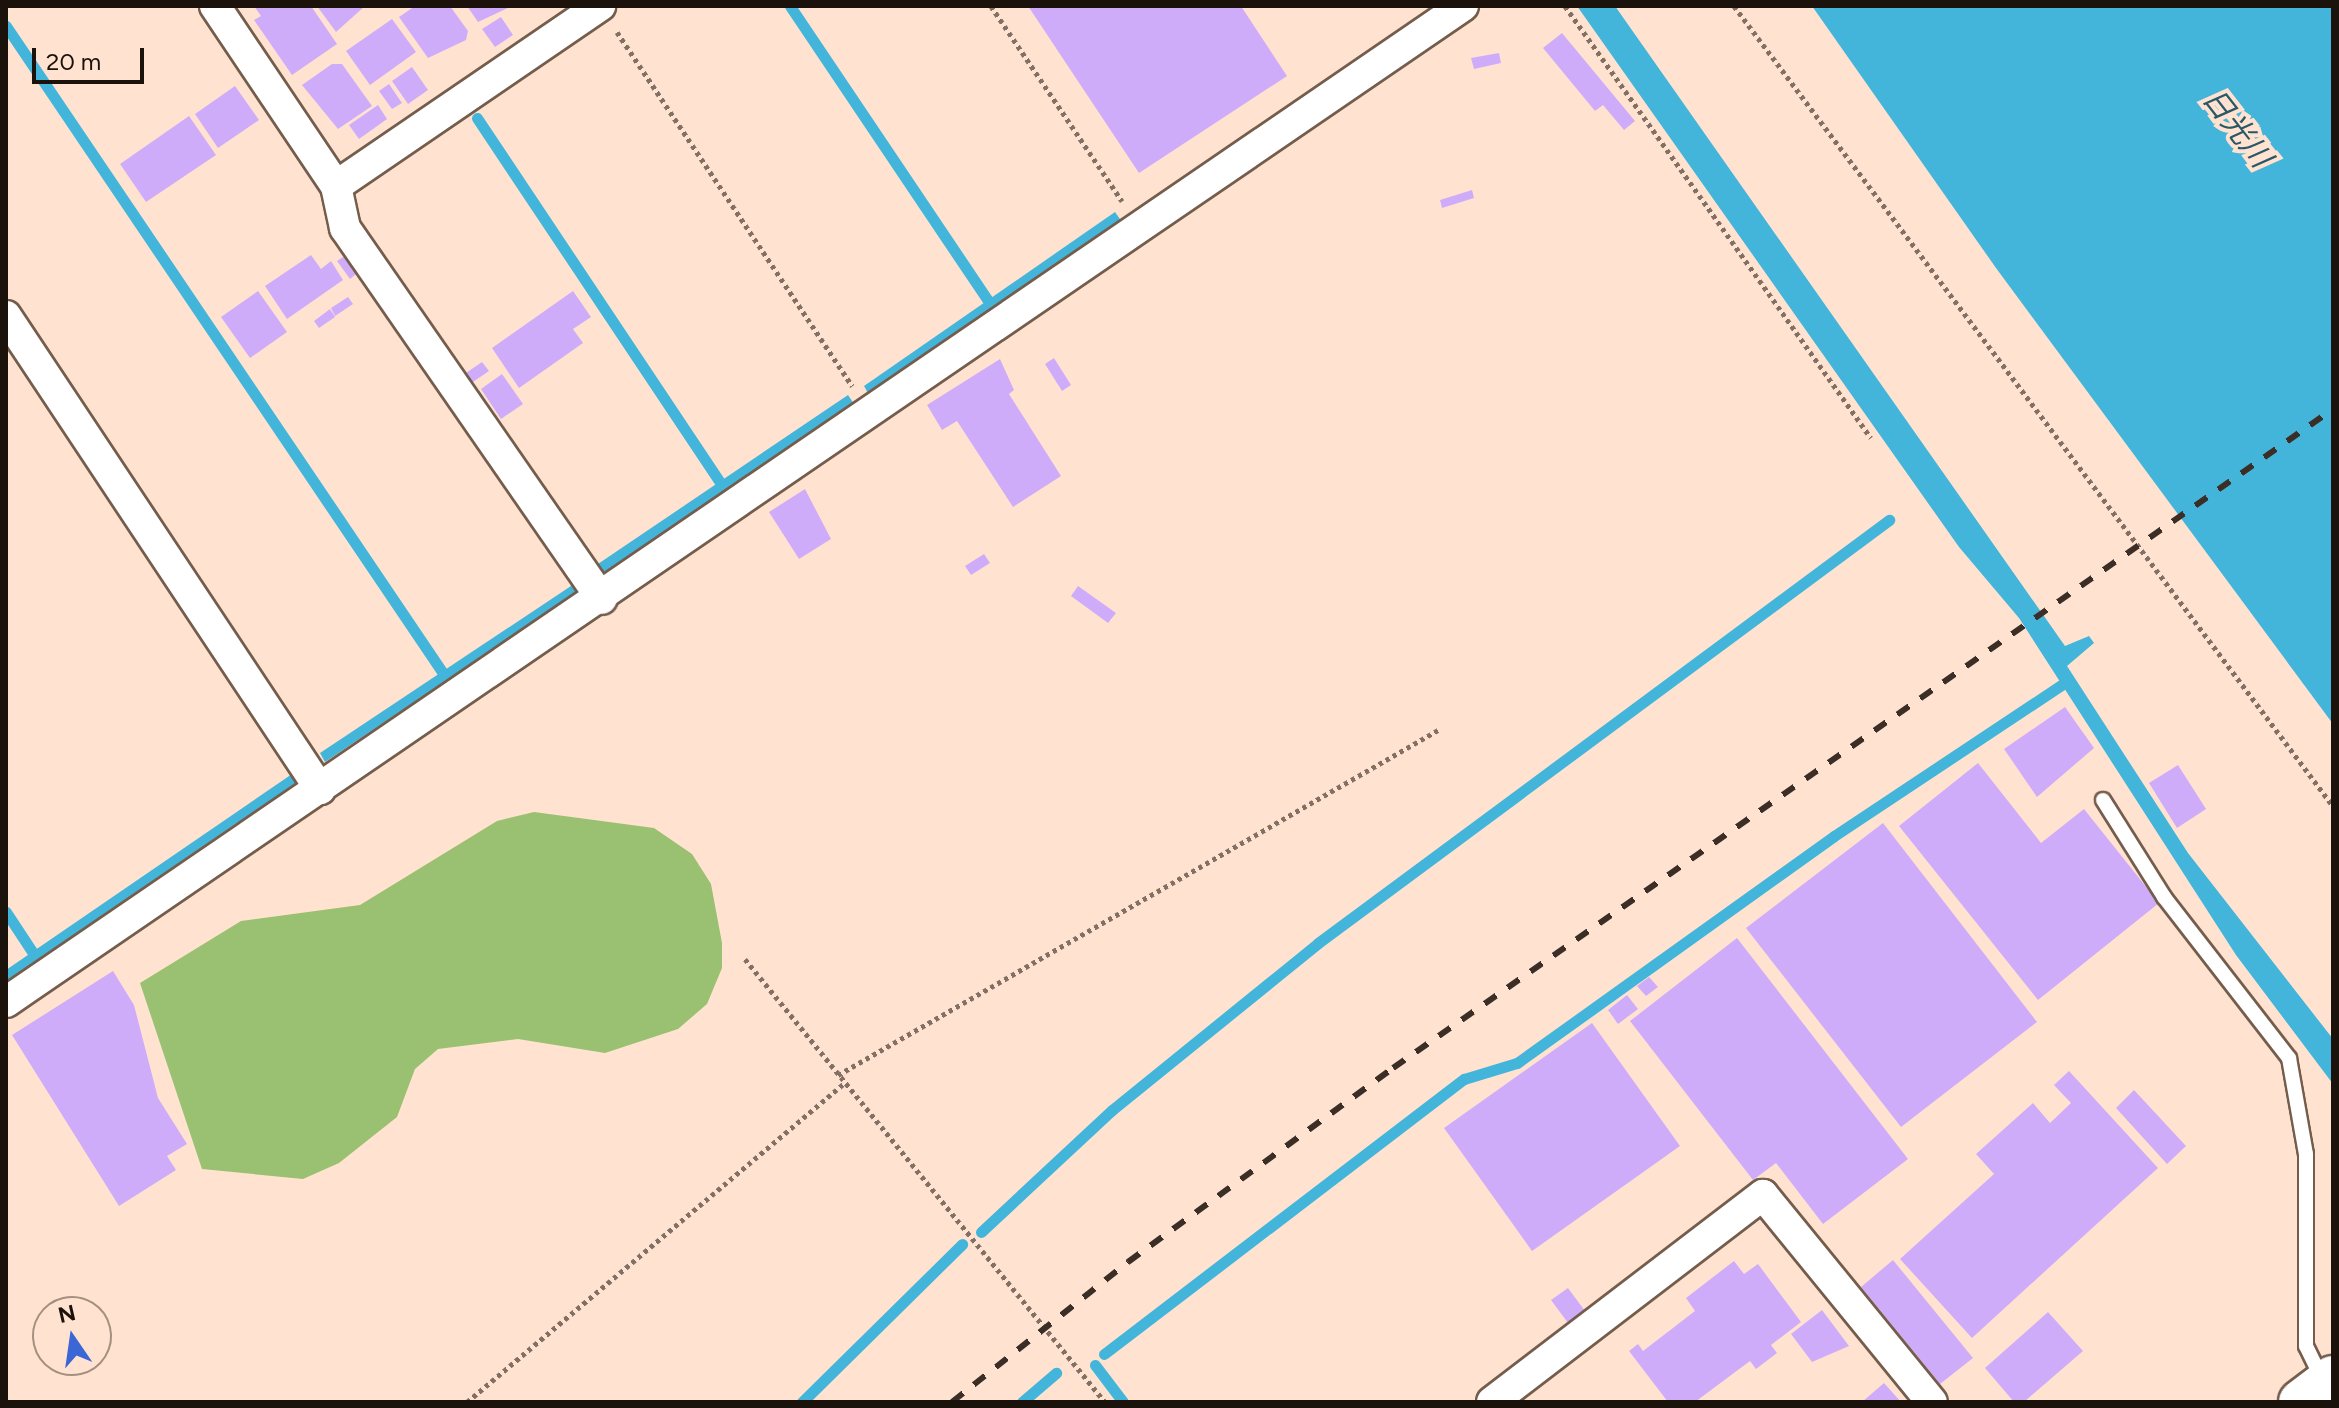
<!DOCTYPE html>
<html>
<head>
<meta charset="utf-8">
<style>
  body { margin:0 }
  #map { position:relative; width:2339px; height:1408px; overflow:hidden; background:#ffe3d0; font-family:Figtree,"Noto Sans JP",sans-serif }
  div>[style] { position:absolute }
  .forest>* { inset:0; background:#9ac072 }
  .water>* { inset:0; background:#43b5da }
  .stream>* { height:11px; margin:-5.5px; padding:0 5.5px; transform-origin:5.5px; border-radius:5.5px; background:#43b5da }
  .building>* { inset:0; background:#cfacfa }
  .path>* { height:5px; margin-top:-2.5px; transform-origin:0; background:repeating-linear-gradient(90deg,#827064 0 4px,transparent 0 8px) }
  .roads { filter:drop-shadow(2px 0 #745d4c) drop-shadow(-2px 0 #745d4c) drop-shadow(0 2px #745d4c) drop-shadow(0 -2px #745d4c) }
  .lane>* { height:14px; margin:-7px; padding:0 7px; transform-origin:7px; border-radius:7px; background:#fff }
  .street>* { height:30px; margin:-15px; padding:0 15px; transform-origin:15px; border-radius:15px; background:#fff }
  .primary>* { height:44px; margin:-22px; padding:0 22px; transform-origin:22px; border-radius:22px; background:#fff }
  .rail>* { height:6px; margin-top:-3px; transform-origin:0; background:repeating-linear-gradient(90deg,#3a2e26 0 14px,transparent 0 28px) }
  span { translate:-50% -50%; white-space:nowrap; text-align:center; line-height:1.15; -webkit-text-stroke:8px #ffe3d0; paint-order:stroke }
  .water-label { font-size:30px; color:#295868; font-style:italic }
  .frame { position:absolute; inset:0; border:8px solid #1b120b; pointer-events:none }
  .north { position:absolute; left:32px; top:1296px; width:80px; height:80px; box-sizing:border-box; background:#ffe3d0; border:2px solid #a48f81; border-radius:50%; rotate:347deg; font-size:22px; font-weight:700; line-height:32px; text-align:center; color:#1b120b }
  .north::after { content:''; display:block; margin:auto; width:28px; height:36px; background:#3a66d6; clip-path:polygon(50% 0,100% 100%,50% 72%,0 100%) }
  .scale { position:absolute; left:32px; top:48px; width:112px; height:36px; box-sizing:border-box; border:4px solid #1b120b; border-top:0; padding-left:10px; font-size:24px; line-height:28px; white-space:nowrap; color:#1b120b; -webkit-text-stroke:6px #ffe3d0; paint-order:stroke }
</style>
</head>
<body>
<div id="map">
  <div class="forest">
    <div style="clip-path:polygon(534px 812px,654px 828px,692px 854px,711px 884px,722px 943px,722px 968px,707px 1004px,678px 1029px,605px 1053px,518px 1039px,438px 1049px,415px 1069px,397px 1117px,339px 1163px,303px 1179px,202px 1169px,140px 983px,241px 921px,360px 905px,497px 821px)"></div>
  </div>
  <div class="water">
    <div style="clip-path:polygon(1577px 6px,1615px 6px,2065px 646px,2089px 636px,2094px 643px,2067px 666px,2188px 853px,2333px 1039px,2333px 1084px,2236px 955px,2019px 618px,1959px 547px)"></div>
    <div style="clip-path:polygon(1812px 6px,2333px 6px,2333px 724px,1996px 268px)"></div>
    <div style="clip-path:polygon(1115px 212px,1122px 222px,869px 395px,864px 386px)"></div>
    <div style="clip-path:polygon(848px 395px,854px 404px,599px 578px,592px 568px)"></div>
    <div style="clip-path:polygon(577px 582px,581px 590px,325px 762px,320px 753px)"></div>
    <div style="clip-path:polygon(295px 772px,300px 780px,6px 981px,6px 970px)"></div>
  </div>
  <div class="stream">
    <div style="left:790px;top:6px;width:360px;rotate:56.1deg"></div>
    <div style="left:6px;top:26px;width:784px;rotate:55.97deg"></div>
    <div style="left:477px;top:118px;width:443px;rotate:56.3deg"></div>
    <div style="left:6px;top:912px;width:53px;rotate:56.6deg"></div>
    <div style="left:981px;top:1232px;width:179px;rotate:-43deg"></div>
    <div style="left:1112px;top:1110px;width:265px;rotate:-39deg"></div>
    <div style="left:1318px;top:943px;width:711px;rotate:-36.53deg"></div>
    <div style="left:1104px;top:1354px;width:453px;rotate:-37.4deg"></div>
    <div style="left:1464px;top:1079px;width:55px;rotate:-16.8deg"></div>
    <div style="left:1517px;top:1063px;width:390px;rotate:-35.6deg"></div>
    <div style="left:1834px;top:836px;width:278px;rotate:-33.6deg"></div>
    <div style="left:1095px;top:1365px;width:46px;rotate:52.9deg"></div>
    <div style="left:802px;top:1402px;width:225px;rotate:-44.6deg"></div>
    <div style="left:1022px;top:1402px;width:45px;rotate:-40.5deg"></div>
  </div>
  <div class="building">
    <div style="clip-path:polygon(254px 6px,311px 6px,337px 44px,292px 75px,254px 20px,261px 16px)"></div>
    <div style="clip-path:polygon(317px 6px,365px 6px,336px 32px)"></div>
    <div style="clip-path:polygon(415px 6px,450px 6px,468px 31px,466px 40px,428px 58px,399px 17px)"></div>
    <div style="clip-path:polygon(467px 6px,512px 6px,478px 22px)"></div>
    <div style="clip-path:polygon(1028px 6px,1241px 6px,1287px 76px,1139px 173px)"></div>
    <div style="clip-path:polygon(501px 17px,513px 35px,495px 47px,482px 29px)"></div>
    <div style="clip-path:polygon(392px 19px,416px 52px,370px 85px,346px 51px)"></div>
    <div style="clip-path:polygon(1562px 33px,1635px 121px,1624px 130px,1603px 105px,1595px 111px,1543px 48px)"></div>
    <div style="clip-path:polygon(1499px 53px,1501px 63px,1474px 69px,1471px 58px)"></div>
    <div style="clip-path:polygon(332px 64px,342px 64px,372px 106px,338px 129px,302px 85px)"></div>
    <div style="clip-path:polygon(412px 67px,428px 90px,408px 104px,392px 81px)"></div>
    <div style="clip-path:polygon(389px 84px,402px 103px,392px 109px,379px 91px)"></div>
    <div style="clip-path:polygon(235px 86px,259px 120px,218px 148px,195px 114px)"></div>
    <div style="clip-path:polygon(378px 105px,387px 119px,359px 139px,349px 125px)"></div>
    <div style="clip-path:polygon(189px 116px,216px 155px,146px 202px,120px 164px)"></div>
    <div style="clip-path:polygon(1472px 190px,1474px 198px,1442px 208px,1440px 200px)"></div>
    <div style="clip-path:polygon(349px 253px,361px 270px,350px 279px,337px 261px)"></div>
    <div style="clip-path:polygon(311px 255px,321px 269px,331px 261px,343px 280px,287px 319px,265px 286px)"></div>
    <div style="clip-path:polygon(258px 291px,287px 332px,250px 358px,221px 317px)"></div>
    <div style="clip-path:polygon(573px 291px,591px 317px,573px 329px,583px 343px,519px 388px,492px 348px)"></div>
    <div style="clip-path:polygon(348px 297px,353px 304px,335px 316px,331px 308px)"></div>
    <div style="clip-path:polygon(330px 309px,335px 317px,319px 328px,314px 321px)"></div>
    <div style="clip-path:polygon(1054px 358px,1071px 385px,1062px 391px,1045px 364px)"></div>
    <div style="clip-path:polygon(1000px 359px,1014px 390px,1009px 394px,1061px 476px,1013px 507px,957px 421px,942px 430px,927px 405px)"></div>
    <div style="clip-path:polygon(482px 362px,489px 371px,470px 384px,463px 375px)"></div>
    <div style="clip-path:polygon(502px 374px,523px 404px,501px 419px,481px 389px)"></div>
    <div style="clip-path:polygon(805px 489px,831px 539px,799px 559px,769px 512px)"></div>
    <div style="clip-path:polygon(984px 554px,990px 563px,971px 575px,965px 566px)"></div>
    <div style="clip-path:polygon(1078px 586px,1116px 613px,1108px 623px,1071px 596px)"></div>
    <div style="clip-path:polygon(2065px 707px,2094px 748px,2037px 797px,2004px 749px)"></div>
    <div style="clip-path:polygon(1978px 763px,2041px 843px,2084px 809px,2159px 903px,2038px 1000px,1899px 826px)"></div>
    <div style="clip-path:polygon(2178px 765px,2206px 809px,2177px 828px,2149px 783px)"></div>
    <div style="clip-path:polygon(1883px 823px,2037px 1022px,1901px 1127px,1746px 928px)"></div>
    <div style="clip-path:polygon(1737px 938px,1908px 1159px,1823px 1224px,1776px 1163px,1753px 1180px,1630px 1021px)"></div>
    <div style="clip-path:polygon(113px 971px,134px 1005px,158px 1098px,187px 1144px,167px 1156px,176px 1170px,119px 1206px,12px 1035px)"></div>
    <div style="clip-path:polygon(1649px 977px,1658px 987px,1646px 996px,1637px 986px)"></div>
    <div style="clip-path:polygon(1627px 995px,1638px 1009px,1618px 1024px,1608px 1010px)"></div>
    <div style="clip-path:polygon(1592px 1023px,1680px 1146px,1532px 1251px,1444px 1128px)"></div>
    <div style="clip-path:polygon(2069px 1071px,2158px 1168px,1972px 1338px,1900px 1259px,1994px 1174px,1976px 1154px,2033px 1103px,2050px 1123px,2071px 1103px,2054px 1085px)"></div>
    <div style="clip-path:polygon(2134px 1090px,2186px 1146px,2167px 1164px,2116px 1108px)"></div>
    <div style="clip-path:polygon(1893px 1260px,1973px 1358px,1940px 1384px,1861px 1287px)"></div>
    <div style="clip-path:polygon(1734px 1261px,1744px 1274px,1758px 1264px,1801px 1322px,1771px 1345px,1777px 1353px,1756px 1369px,1750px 1361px,1695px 1402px,1668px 1402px,1629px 1351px,1638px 1344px,1643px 1351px,1695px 1311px,1686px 1298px)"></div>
    <div style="clip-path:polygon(1568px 1288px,1585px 1311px,1568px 1323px,1551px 1300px)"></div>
    <div style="clip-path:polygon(1822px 1310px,1849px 1346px,1812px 1362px,1791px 1334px)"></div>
    <div style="clip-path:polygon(2048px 1312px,2083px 1351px,2024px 1402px,2014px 1402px,1985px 1368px)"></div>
    <div style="clip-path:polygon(1884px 1383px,1901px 1402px,1862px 1402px)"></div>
  </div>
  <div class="path">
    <div style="left:991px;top:6px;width:235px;rotate:56.1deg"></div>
    <div style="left:1565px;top:6px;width:529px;rotate:54.69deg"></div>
    <div style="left:1734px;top:6px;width:999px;rotate:53.18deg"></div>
    <div style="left:617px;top:32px;width:425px;rotate:56.4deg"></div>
    <div style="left:745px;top:959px;width:571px;rotate:50.9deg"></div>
    <div style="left:838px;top:1075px;width:694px;rotate:-29.89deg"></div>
    <div style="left:467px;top:1402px;width:494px;rotate:-40.2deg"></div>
  </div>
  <div class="roads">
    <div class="lane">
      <div style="left:2103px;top:800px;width:115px;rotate:57.8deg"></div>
      <div style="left:2164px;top:897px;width:204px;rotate:52.2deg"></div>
      <div style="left:2289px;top:1058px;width:97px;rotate:80deg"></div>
      <div style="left:2306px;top:1154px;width:192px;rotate:90deg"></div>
      <div style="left:2306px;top:1346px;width:39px;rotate:64deg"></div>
    </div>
    <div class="street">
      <div style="left:215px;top:6px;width:217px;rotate:56.1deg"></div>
      <div style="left:336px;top:186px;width:320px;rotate:-34.3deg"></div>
      <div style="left:336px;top:186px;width:43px;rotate:77.9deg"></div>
      <div style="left:345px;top:228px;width:451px;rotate:55.3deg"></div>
      <div style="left:6px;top:316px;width:568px;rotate:56.42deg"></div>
      <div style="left:6px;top:1002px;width:1765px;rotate:-34.36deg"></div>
      <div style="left:1492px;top:1402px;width:341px;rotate:-37.4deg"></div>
      <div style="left:1763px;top:1195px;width:267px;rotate:50.8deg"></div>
    </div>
    <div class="primary">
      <div style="left:2301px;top:1402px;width:40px;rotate:-37deg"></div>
    </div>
  </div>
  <div class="rail">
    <div style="left:952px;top:1402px;width:225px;rotate:-38.5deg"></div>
    <div style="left:1128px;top:1262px;width:328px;rotate:-36.2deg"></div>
    <div style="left:1393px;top:1068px;width:1148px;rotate:-35.03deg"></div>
  </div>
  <div class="water-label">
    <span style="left:2237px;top:128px;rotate:52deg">日光川</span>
  </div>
  <div class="frame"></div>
  <div class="north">N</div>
  <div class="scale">20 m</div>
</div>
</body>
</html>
